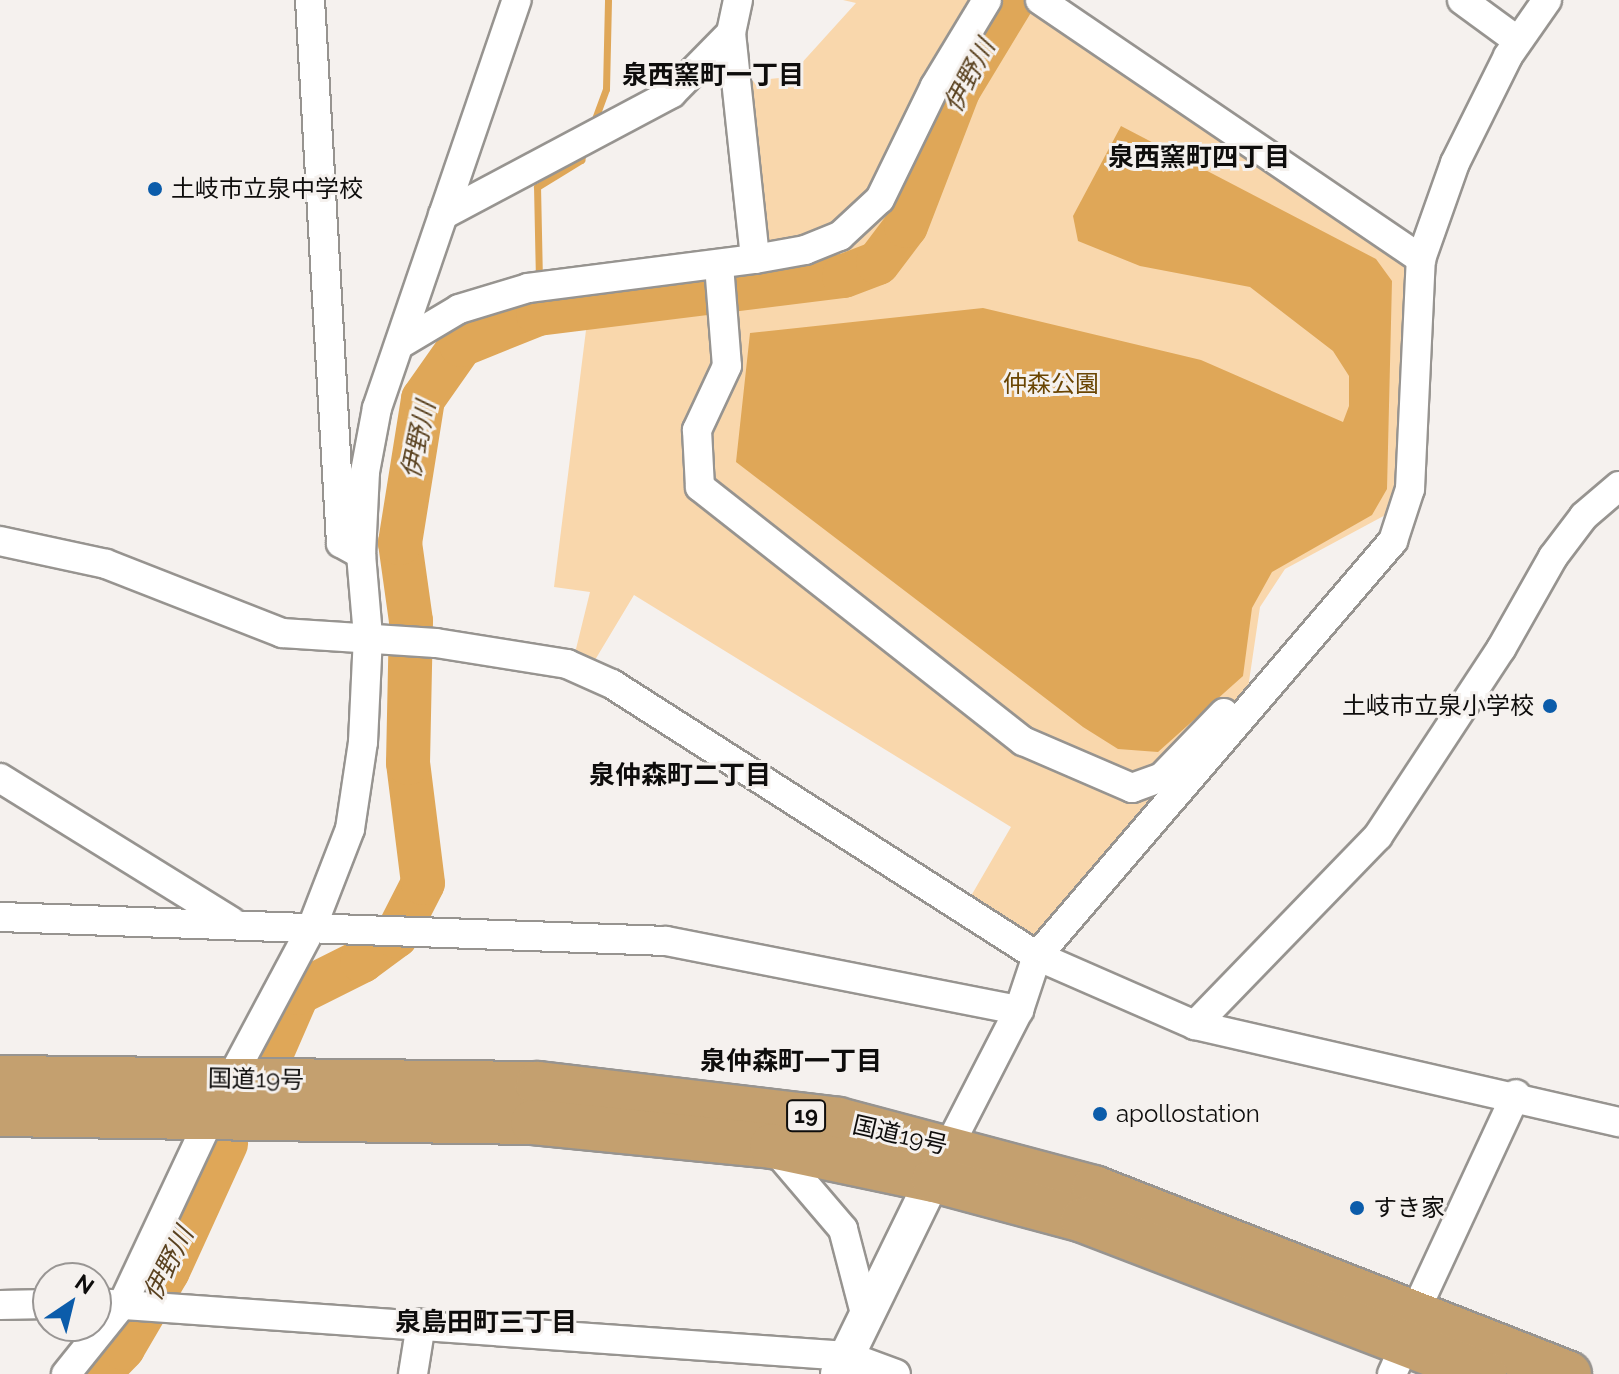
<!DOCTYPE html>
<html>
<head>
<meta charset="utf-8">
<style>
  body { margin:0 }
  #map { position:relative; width:1619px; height:1374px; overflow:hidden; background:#f5f1ee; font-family:Raleway,"Noto Sans JP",sans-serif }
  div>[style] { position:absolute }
  .green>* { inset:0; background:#f9d7ac }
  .water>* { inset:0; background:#dfa758 }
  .stream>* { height:7px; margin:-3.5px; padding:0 3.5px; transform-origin:3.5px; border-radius:3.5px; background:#dfa758 }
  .river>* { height:44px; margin:-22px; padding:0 22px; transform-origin:22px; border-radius:22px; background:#dfa758 }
  .roads { filter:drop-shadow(2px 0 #979490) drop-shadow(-2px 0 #979490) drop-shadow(0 2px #979490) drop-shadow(0 -2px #979490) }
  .minor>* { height:28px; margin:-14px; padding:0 14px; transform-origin:14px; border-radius:14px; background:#fff }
  .tertiary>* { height:34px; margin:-17px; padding:0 17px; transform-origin:17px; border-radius:17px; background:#fff }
  .trunk>* { height:44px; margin:-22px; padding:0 22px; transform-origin:22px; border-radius:22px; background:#c4a06f }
  .dots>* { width:22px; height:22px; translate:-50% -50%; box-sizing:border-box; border:4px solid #f5f1ee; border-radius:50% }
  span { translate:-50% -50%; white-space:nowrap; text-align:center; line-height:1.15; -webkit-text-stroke:6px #f5f1ee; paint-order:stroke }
  .shield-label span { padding:2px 6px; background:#f5f1ee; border:2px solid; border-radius:6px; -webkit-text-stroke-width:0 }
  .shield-label { font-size:22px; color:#0e0d0c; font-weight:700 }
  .poi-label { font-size:24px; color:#0e0d0c }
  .left { translate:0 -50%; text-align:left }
  .right { translate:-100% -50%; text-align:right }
  .park-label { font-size:24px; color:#6a4503 }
  .street-label { font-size:24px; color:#0e0d0c }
  .neighbourhood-label { font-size:26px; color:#0e0d0c; font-weight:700 }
  .water-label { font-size:26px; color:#5a4220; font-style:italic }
  .north { position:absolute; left:32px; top:1262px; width:80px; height:80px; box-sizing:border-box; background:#f5f1ee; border:2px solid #999694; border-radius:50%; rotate:35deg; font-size:22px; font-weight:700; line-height:32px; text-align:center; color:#0e0d0c }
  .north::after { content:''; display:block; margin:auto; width:28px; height:36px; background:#0b5caa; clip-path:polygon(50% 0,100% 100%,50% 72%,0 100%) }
</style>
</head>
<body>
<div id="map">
  <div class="green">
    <div style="clip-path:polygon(843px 0,1024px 0,1384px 244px,1407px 271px,1402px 471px,1391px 512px,1285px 569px,1260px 607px,1247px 695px,1034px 937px,971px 896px,1011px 827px,634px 595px,595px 660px,575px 653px,590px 592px,554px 587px,587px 322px,765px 296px,750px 81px,789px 77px,856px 3px)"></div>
  </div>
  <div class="water">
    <div style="clip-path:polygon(1121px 126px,1376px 259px,1392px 281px,1387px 489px,1372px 515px,1272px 572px,1252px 608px,1243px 676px,1158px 752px,1118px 749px,1083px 727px,736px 462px,750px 333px,983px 308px,1201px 360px,1343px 422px,1349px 406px,1349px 376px,1333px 351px,1250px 287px,1140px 266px,1078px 241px,1073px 216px)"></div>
  </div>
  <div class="stream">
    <div style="left:592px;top:127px;width:40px;rotate:-69.8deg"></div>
    <div style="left:606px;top:89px;width:89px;rotate:-88.7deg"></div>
    <div style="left:539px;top:281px;width:94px;rotate:-91.2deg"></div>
    <div style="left:537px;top:187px;width:52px;rotate:-31.5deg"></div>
    <div style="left:581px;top:160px;width:10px;rotate:-73deg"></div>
    <div style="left:538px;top:314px;width:21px;rotate:-87deg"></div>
  </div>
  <div class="river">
    <div style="left:271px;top:1055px;width:68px;rotate:-66.5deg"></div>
    <div style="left:298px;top:993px;width:72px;rotate:-26.6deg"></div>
    <div style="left:362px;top:961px;width:42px;rotate:-36.3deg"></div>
    <div style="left:396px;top:936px;width:59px;rotate:-63deg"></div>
    <div style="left:423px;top:883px;width:121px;rotate:-97.1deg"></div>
    <div style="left:408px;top:763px;width:142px;rotate:-88.8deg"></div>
    <div style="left:411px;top:621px;width:79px;rotate:-98deg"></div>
    <div style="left:400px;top:543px;width:146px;rotate:-80.9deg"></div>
    <div style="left:423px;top:399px;width:66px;rotate:-54.9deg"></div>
    <div style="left:461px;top:345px;width:83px;rotate:-21.9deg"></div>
    <div style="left:538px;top:314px;width:308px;rotate:-7.1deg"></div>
    <div style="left:844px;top:276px;width:36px;rotate:-21deg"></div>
    <div style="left:878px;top:263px;width:46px;rotate:-52.9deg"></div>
    <div style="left:906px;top:226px;width:147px;rotate:-68.9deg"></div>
    <div style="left:959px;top:89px;width:104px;rotate:-58.8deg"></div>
    <div style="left:98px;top:1374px;width:36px;rotate:-46deg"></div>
    <div style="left:123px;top:1348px;width:89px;rotate:-59.7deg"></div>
    <div style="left:168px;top:1271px;width:140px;rotate:-65.5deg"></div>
  </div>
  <div class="roads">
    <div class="minor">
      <div style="left:310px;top:0;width:544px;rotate:86.73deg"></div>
      <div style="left:341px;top:543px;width:23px;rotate:29deg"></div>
      <div style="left:738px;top:0;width:34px;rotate:102deg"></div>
      <div style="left:731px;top:33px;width:227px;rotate:83.9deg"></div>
      <div style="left:1040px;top:0;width:461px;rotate:34.2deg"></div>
      <div style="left:1462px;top:0;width:69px;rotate:36.2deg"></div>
      <div style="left:443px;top:215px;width:259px;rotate:-28deg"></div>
      <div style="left:672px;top:93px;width:84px;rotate:-45.5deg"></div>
      <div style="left:719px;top:265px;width:101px;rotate:85.5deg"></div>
      <div style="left:727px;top:366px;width:71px;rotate:115.1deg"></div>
      <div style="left:697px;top:430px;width:57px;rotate:87deg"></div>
      <div style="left:700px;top:487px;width:411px;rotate:38.2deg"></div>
      <div style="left:1023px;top:741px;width:119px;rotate:23.3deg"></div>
      <div style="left:1132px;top:788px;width:32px;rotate:-20deg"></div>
      <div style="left:1162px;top:777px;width:89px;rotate:-45.9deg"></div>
      <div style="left:402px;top:343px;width:66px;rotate:-30.8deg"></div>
      <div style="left:459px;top:309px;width:72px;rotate:-16.9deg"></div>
      <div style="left:528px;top:288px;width:229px;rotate:-7.3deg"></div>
      <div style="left:755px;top:259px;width:51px;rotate:-10.2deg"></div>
      <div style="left:805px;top:250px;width:38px;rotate:-22deg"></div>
      <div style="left:840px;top:236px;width:54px;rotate:-42.8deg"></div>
      <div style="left:880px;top:199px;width:126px;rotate:-64deg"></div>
      <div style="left:935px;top:86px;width:100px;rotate:-58.8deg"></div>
      <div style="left:0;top:541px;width:108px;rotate:12.2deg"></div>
      <div style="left:106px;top:564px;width:189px;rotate:21.4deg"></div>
      <div style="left:282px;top:633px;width:154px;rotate:3.7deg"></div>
      <div style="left:436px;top:643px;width:133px;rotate:9.1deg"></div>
      <div style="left:567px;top:664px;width:49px;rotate:24deg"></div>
      <div style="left:612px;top:684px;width:505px;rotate:32.62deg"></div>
      <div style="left:1037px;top:956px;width:172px;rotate:23.6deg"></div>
      <div style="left:1195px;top:1025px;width:435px;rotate:12.9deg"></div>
      <div style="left:0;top:778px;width:272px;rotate:31.8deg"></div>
      <div style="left:0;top:917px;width:666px;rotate:2.06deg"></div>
      <div style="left:666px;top:941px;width:360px;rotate:11.1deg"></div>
      <div style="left:1195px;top:1025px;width:263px;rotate:-45.9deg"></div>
      <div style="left:1378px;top:836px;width:224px;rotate:-56.7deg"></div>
      <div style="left:1501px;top:649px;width:106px;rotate:-60.5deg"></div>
      <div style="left:1553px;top:557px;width:51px;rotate:-52.9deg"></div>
      <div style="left:1584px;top:516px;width:46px;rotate:-40.6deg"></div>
      <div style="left:949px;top:1146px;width:153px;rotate:-62.8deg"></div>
      <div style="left:1019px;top:1010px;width:57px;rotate:-71.6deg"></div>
      <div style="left:1037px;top:956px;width:547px;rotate:-49.38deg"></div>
      <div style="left:1393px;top:541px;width:55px;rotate:-71.9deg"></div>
      <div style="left:1410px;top:489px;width:230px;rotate:-87.3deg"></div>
      <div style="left:1421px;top:259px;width:102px;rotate:-70.5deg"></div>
      <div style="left:1455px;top:163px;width:119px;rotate:-63.6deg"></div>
      <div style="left:1508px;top:56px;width:68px;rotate:-55.1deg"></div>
      <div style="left:773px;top:1147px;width:108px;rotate:49.5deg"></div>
      <div style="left:843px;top:1229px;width:91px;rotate:75.4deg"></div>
      <div style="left:96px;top:1303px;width:753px;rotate:4.04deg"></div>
      <div style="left:847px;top:1356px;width:52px;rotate:20.2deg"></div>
      <div style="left:0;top:1305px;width:48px;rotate:-1.2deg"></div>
      <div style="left:1415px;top:1312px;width:240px;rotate:-65.1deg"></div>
      <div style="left:66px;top:1374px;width:91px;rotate:-51.2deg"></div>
      <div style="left:123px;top:1303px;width:207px;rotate:-64.8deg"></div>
      <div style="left:211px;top:1116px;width:214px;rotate:-61.9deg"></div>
      <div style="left:312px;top:927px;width:105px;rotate:-68.8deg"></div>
      <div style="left:350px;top:829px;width:88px;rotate:-81.5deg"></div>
      <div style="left:363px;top:742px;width:106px;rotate:-87.3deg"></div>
      <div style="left:368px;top:636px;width:82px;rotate:-94.9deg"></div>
      <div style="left:361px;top:554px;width:82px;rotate:-87.2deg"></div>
      <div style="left:365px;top:472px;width:65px;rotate:-79.4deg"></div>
      <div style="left:377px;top:408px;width:431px;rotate:-71.1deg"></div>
      <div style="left:413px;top:1374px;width:51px;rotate:-80.9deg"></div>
      <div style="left:1392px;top:1374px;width:34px;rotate:-66deg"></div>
    </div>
    <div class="tertiary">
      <div style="left:838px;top:1374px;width:242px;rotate:-64deg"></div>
    </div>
    <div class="trunk">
      <div style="left:0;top:1078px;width:538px;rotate:0.64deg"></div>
      <div style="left:538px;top:1084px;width:302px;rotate:6.8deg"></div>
      <div style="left:838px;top:1120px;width:265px;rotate:14.9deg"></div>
      <div style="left:1094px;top:1188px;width:510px;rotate:21.38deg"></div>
      <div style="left:0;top:1114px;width:533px;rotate:0.86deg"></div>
      <div style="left:533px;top:1122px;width:240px;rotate:5.7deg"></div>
      <div style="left:772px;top:1146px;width:166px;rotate:11.9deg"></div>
      <div style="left:934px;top:1180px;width:154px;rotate:15deg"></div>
      <div style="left:1083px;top:1220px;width:430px;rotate:21deg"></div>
    </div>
  </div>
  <div class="dots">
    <div style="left:155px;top:189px;background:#0b5caa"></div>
    <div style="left:1550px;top:706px;background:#0b5caa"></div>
    <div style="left:1100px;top:1114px;background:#0b5caa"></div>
    <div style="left:1357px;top:1208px;background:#0b5caa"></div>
  </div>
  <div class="shield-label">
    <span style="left:806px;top:1116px">19</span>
  </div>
  <div class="poi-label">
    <span class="left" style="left:171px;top:189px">土岐市立泉中学校</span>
    <span class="right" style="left:1534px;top:706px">土岐市立泉小学校</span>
    <span class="left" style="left:1116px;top:1114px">apollostation</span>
    <span class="left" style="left:1373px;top:1208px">すき家</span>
  </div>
  <div class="park-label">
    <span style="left:1051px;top:384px">仲森公園</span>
  </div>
  <div class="street-label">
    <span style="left:256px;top:1079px;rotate:1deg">国道19号</span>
    <span style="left:900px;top:1135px;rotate:13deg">国道19号</span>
  </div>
  <div class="neighbourhood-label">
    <span style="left:713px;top:76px">泉西窯町一丁目</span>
    <span style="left:1199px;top:158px">泉西窯町四丁目</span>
    <span style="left:680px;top:776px">泉仲森町二丁目</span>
    <span style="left:791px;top:1062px">泉仲森町一丁目</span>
    <span style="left:486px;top:1323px">泉島田町三丁目</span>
  </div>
  <div class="water-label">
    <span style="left:970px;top:76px;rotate:-62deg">伊野川</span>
    <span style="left:419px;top:440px;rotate:-78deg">伊野川</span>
    <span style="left:169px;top:1264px;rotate:-63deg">伊野川</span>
  </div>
  <div class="north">N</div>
</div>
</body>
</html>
